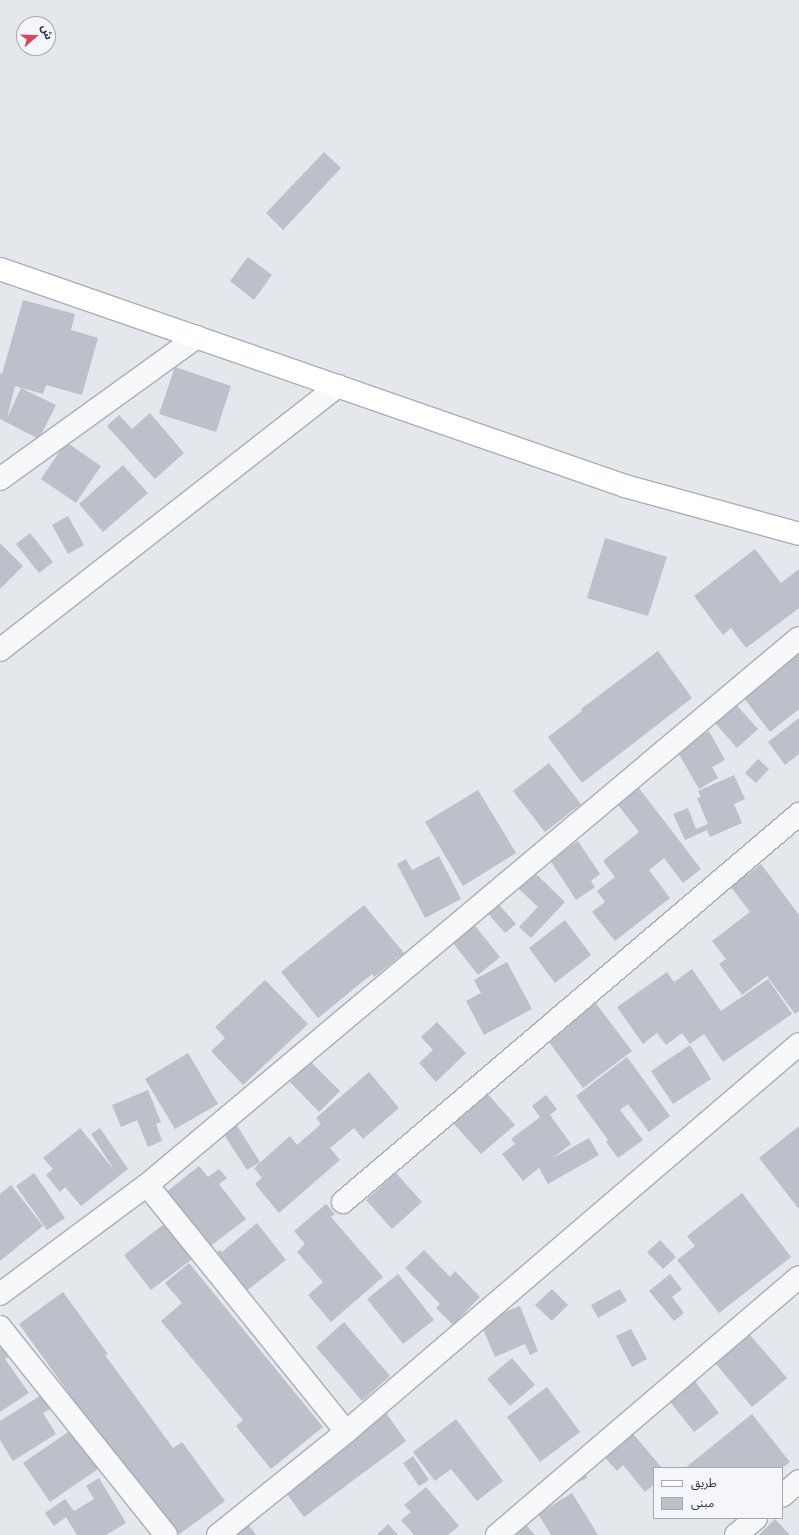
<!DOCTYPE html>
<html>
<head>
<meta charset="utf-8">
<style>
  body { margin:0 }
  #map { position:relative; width:799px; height:1535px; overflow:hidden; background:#e4e7ec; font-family:"Fira Sans Condensed","Noto Sans Arabic",sans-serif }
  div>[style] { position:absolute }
  .building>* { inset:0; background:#bbc0ca }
  .roads { filter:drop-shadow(1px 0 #a9aeb7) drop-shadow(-1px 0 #a9aeb7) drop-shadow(0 1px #a9aeb7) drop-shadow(0 -1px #a9aeb7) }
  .street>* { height:22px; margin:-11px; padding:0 11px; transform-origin:11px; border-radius:11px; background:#f7f8fa }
  .secondary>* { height:22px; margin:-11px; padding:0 11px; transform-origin:11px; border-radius:11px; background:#fff }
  span { translate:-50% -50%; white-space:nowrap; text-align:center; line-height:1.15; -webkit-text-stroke:3px #f4f6f9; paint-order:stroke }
  .legend { position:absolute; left:653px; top:1467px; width:130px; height:52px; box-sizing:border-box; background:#f4f6f9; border:1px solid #a4a8b1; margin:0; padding:5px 7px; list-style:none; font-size:12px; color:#2b3445 }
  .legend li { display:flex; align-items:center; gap:8px; height:20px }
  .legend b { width:20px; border:1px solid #a4a8b1 }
  .north { position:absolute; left:16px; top:16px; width:40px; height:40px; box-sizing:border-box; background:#f4f6f9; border:1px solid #a4a8b1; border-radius:50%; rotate:70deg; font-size:11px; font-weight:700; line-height:16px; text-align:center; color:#2b3445 }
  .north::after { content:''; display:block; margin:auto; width:14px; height:18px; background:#d1495b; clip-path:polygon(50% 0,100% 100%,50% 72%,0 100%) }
</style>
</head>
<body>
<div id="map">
  <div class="building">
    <div style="clip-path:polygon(324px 152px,341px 168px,283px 230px,266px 213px)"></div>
    <div style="clip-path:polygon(248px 257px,272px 275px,254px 300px,230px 281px)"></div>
    <div style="clip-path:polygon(23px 300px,75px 314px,71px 330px,98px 338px,82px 395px,46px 385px,43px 394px,15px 386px,7px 418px,21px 388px,56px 405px,39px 439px,0 419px,0 373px,2px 374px)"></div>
    <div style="clip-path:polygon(175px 367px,231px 386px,216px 432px,159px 414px)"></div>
    <div style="clip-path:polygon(150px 413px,184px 453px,155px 479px,107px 426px,119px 415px,132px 429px)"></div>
    <div style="clip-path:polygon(66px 442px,101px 466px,76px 503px,41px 479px)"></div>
    <div style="clip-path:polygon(123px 465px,148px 493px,103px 532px,79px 504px)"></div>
    <div style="clip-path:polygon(68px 516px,84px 545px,68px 554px,52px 525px)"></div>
    <div style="clip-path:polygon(30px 533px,53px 562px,39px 573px,16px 544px)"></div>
    <div style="clip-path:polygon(605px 538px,667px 557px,648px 616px,587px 598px)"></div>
    <div style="clip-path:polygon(0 543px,23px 566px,0 589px)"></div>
    <div style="clip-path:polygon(755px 549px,781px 583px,799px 569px,799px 608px,746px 648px,731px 628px,723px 635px,694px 596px)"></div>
    <div style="clip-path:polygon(799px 649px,799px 709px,770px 732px,741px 694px)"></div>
    <div style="clip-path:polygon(658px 651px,692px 698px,582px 783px,548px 737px,582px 711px,581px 709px)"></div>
    <div style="clip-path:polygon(730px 698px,758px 729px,737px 748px,709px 716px)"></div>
    <div style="clip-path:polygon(799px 718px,799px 754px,785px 765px,768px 742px)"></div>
    <div style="clip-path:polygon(709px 731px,725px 760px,712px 767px,718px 778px,699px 789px,676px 749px)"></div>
    <div style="clip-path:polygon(758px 759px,769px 769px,756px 783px,745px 773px)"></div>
    <div style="clip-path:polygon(549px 763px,581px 804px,545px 832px,513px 791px)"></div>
    <div style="clip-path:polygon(734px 775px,745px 799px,734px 804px,742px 823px,710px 837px,707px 830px,685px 840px,673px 814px,688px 808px,696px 829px,708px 824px,697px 798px,701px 797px,698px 791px)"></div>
    <div style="clip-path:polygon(635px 783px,701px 869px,683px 883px,664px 858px,649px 870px,670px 898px,615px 941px,592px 912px,605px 902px,597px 891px,615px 877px,603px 861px,639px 832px,614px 800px)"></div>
    <div style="clip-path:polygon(478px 790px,516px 853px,463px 886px,425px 822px)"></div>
    <div style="clip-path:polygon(578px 841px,600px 874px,591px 881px,595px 887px,576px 900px,550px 860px)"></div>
    <div style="clip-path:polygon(439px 856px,461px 899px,425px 918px,397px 864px,406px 859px,412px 870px)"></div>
    <div style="clip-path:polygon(761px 864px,799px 915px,799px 1011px,795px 1014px,767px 976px,742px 995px,719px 964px,726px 959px,712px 941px,750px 912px,731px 887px)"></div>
    <div style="clip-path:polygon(532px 870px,565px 902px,531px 938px,519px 927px,538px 907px,517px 887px)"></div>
    <div style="clip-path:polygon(495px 900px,516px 924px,505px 933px,484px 909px)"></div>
    <div style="clip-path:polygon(364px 905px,404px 953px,374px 977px,372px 974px,318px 1018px,281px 972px)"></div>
    <div style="clip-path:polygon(565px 920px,591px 955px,555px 983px,529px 948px)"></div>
    <div style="clip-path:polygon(472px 922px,500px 957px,478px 975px,450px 939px)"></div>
    <div style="clip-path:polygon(507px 962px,532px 1009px,484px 1035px,466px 1001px,481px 993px,474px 980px)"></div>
    <div style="clip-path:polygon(692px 969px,721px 1011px,768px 979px,792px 1014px,723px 1062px,704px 1034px,690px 1044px,682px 1033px,666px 1045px,657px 1033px,643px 1044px,617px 1007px,667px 972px,674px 982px)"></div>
    <div style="clip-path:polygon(265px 980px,308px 1024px,243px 1085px,211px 1051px,225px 1038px,215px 1027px)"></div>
    <div style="clip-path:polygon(591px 997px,632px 1051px,583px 1088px,543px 1034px)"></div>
    <div style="clip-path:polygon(437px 1022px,466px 1053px,436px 1082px,419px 1063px,433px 1050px,421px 1037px)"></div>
    <div style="clip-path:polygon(690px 1045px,711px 1079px,673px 1104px,651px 1071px)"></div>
    <div style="clip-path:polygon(188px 1053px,218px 1104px,175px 1129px,145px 1079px)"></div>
    <div style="clip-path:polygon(627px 1057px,670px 1116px,649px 1132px,628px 1104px,620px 1110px,643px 1140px,618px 1158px,606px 1142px,608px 1140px,576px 1096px)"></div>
    <div style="clip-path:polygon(310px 1061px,340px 1091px,319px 1112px,290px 1082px)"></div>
    <div style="clip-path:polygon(369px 1072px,399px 1108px,363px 1139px,354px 1128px,330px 1148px,340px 1160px,279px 1213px,255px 1184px,262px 1178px,254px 1168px,290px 1136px,297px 1145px,321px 1124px,316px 1118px)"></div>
    <div style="clip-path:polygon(148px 1090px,161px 1122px,156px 1124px,162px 1141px,148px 1147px,137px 1120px,121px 1127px,112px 1105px)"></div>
    <div style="clip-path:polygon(486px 1092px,515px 1125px,481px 1154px,452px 1122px)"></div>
    <div style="clip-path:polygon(546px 1095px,557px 1109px,550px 1115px,571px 1144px,553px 1158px,589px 1138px,599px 1155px,548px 1184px,539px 1168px,523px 1181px,502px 1154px,515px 1144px,511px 1139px,540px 1117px,532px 1106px)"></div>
    <div style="clip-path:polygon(236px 1124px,260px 1162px,247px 1170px,223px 1133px)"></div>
    <div style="clip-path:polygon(799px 1126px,799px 1209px,759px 1158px)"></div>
    <div style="clip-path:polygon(80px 1128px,115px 1171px,91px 1134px,100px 1128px,128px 1169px,81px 1206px,65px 1187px,60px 1192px,46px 1175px,53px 1169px,43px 1158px)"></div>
    <div style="clip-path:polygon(199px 1166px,208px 1177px,219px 1169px,227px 1178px,219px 1184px,246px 1219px,208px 1248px,165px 1193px)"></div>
    <div style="clip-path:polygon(34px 1173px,65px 1218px,47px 1230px,16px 1186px)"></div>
    <div style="clip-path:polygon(396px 1173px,422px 1202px,392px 1229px,366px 1200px)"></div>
    <div style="clip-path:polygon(11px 1185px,43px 1226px,0 1261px,0 1194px)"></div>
    <div style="clip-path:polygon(742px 1193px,791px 1257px,719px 1313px,677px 1260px,695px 1246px,687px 1236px)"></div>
    <div style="clip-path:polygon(326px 1204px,335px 1214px,331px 1217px,383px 1277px,331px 1322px,308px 1295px,323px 1282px,297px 1252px,305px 1244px,294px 1231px)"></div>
    <div style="clip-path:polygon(168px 1221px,195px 1257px,151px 1290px,124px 1255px)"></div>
    <div style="clip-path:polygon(257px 1223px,286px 1260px,245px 1292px,213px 1255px,220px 1250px,222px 1252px)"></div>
    <div style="clip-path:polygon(660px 1240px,676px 1257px,663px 1269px,647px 1252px)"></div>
    <div style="clip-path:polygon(424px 1250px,450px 1277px,455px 1271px,480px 1297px,453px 1325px,436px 1308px,440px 1304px,405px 1268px)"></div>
    <div style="clip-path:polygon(189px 1263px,323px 1427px,271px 1469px,236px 1426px,243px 1420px,161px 1321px,182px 1303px,165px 1283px)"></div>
    <div style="clip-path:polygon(398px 1274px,434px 1320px,403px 1344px,367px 1299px)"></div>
    <div style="clip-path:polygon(670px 1274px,682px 1289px,672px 1297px,684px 1313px,674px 1321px,649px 1291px)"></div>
    <div style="clip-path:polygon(552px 1289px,568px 1305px,552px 1321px,535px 1305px)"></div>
    <div style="clip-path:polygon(620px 1289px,627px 1301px,598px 1318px,591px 1305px)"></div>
    <div style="clip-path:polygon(63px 1292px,108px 1354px,105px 1355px,173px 1448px,182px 1442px,225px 1501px,178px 1535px,171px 1535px,19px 1324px)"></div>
    <div style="clip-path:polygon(520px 1306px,538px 1351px,530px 1355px,525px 1344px,495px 1357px,480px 1322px)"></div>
    <div style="clip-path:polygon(344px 1322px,390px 1376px,362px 1401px,316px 1347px)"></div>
    <div style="clip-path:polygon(631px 1329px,647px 1359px,632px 1367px,616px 1336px)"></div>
    <div style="clip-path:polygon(745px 1329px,787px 1378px,752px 1407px,711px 1358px)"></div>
    <div style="clip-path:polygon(7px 1344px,13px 1354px,5px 1359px,29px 1393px,0 1412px,0 1348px)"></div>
    <div style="clip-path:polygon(512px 1358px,535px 1385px,510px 1406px,487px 1379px)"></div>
    <div style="clip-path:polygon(693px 1379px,719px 1413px,694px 1432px,668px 1399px)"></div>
    <div style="clip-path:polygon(547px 1387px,580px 1432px,540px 1462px,507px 1417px)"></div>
    <div style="clip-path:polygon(43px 1394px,52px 1408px,43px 1413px,56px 1434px,13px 1461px,0 1440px,0 1421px)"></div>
    <div style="clip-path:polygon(386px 1413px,406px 1441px,304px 1517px,283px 1489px)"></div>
    <div style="clip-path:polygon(752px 1414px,790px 1462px,782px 1468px,685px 1468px)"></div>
    <div style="clip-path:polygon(456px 1419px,503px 1481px,477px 1501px,451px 1469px,435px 1481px,413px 1452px)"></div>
    <div style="clip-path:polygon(629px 1429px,662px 1468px,654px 1468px,654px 1484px,645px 1492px,623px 1465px,617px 1471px,601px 1453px)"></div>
    <div style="clip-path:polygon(71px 1430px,98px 1469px,50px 1502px,23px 1463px)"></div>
    <div style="clip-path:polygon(413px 1456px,429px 1480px,419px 1486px,403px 1463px)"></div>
    <div style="clip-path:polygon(584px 1470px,587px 1478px,572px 1485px)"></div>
    <div style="clip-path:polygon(99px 1478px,126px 1523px,106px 1535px,77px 1535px,66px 1517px,54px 1526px,45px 1513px,65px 1499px,74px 1511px,94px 1499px,86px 1486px)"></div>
    <div style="clip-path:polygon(426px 1487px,459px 1526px,448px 1535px,414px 1535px,401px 1520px,411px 1512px,404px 1505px)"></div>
    <div style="clip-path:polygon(572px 1493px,598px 1535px,551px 1535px,538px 1514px)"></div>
    <div style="clip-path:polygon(775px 1519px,790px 1535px,759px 1535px)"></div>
    <div style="clip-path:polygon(246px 1521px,256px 1535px,226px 1535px)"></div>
    <div style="clip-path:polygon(388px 1524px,398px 1535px,377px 1535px)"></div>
    <div style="clip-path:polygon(526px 1525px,535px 1535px,515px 1535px)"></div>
  </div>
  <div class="roads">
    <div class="street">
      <div style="left:0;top:479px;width:243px;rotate:-35.8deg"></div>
      <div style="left:0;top:650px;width:429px;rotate:-38deg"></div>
      <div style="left:147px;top:1185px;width:317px;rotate:51.1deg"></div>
      <div style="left:343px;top:1202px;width:599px;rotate:-40.39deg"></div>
      <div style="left:0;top:1294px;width:183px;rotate:-36.6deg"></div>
      <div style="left:147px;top:1185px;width:851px;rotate:-40deg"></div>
      <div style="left:0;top:1327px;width:266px;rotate:51.4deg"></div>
      <div style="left:782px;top:1496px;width:23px;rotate:-41deg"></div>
      <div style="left:218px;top:1535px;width:164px;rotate:-38.8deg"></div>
      <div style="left:346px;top:1432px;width:596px;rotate:-40.58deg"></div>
      <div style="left:497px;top:1535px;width:397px;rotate:-40.5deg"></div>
      <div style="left:736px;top:1535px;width:26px;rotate:-40deg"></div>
    </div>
    <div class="secondary">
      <div style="left:0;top:269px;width:662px;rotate:19.15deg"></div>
      <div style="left:625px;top:486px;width:180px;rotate:15.4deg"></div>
    </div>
  </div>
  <ul class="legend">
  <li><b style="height:5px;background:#fff"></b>طريق</li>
  <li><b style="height:11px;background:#bbc0ca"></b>مبنى</li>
  </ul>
  <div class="north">ش</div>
</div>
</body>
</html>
